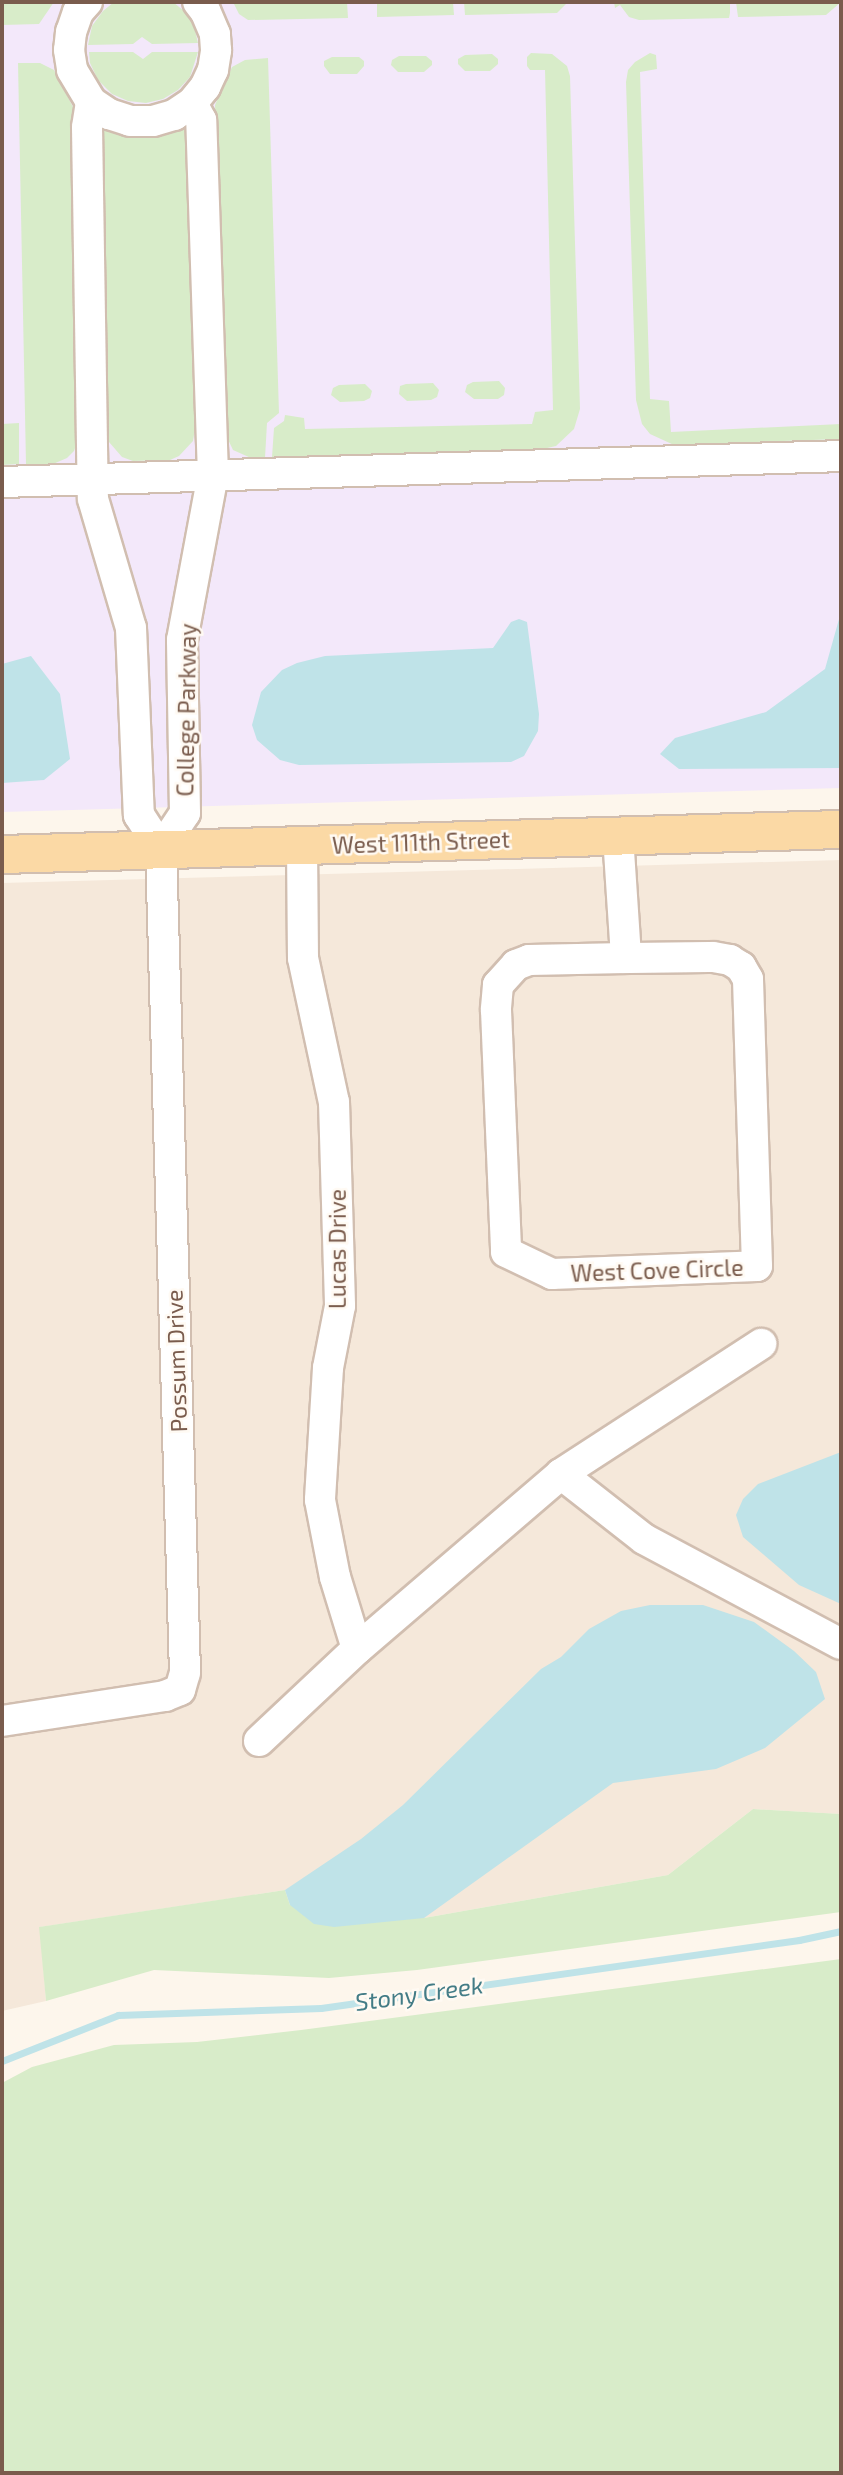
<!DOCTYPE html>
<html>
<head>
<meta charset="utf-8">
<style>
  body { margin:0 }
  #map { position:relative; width:843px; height:2475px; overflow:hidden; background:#fdf6ec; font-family:"Exo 2",sans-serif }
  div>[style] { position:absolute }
  .residential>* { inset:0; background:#f5e8da }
  .education>* { inset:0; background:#f3e8fa }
  .green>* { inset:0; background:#d8ecc9 }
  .water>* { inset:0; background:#bfe3e8 }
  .stream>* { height:7px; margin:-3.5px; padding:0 3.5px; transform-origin:3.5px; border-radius:3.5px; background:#bfe3e8 }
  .roads { filter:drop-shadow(2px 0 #d1beb0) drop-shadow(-2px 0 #d1beb0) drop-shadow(0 2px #d1beb0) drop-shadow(0 -2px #d1beb0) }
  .minor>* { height:30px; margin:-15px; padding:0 15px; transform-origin:15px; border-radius:15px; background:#fff }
  .major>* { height:37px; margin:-18.5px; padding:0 18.5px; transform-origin:18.5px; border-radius:18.5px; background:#fbd9a5 }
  span { translate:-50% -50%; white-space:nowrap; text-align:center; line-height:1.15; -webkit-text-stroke:5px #fffaf3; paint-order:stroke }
  .street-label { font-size:23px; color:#7a5c4d }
  .water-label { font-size:24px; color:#437c86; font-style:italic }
  .frame { position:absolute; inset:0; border:4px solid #7a5c4d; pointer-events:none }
</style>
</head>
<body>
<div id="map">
  <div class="residential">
    <div style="clip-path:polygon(841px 860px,841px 1814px,753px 1809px,668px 1875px,424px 1918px,290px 1905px,285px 1890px,40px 1927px,46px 2001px,2px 2011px,2px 883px)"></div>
  </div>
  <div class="education">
    <div style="clip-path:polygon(2px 2px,841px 2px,841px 788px,2px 812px)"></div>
  </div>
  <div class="green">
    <div style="clip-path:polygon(2px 2px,54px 2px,39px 24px,2px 25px)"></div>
    <div style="clip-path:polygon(114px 2px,173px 2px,184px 11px,194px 26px,198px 43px,152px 44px,142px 37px,133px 44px,88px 45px,92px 26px,103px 11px)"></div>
    <div style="clip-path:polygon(233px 2px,347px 2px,348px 18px,248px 20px,239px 14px)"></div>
    <div style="clip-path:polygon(377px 2px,453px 2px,454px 15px,377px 17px)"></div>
    <div style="clip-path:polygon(464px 2px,568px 2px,557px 13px,465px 15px)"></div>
    <div style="clip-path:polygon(614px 2px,730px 2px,730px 13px,729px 18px,639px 20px,629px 17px,620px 5px,615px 8px)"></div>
    <div style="clip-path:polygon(736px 2px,841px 2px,826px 15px,738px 17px)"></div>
    <div style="clip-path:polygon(89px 52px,133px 52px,143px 59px,152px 52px,198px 52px,190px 77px,178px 90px,163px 99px,146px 103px,128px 101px,112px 94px,98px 80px,90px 63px)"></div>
    <div style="clip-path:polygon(531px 53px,552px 54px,567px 66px,570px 76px,580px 409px,574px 429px,556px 446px,534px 451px,272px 457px,274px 428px,284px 421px,285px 415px,304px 418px,305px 429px,532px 424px,535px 412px,553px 410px,545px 70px,530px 70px,527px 66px,527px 57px)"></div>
    <div style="clip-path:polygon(650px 53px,656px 55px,657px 69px,640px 72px,650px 399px,669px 401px,671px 432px,841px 424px,841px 439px,674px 445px,650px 434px,642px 424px,636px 400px,626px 82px,628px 70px,635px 62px)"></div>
    <div style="clip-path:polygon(492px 54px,498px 59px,498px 64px,490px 71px,465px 71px,458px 64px,458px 59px,465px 55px)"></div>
    <div style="clip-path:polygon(399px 56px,426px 56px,432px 61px,432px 65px,424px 72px,398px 72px,391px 65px,392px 60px)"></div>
    <div style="clip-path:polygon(332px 57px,359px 57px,364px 61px,364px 66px,357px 74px,330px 74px,324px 66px,324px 61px)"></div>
    <div style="clip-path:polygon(268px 58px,279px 413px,267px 423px,265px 458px,251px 458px,233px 450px,222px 427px,215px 105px,232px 67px,245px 60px)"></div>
    <div style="clip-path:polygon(18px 63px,40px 63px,54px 70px,73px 107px,80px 434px,74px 451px,67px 458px,53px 464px,26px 464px)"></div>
    <div style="clip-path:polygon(185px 127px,188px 129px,195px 429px,193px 441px,179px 456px,170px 460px,133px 461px,122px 457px,109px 442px,107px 432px,102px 130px,152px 137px)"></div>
    <div style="clip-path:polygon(499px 381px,505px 388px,504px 395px,498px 399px,474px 399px,465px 392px,467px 385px,473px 382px)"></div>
    <div style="clip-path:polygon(433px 383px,439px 390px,437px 397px,431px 400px,407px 401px,399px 394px,400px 386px,406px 384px)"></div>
    <div style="clip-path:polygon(365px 384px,372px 391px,370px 398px,364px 401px,340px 402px,331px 395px,333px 388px,339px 385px)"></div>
    <div style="clip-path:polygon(19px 423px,19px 464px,2px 465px,2px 424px)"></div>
    <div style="clip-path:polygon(753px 1809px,841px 1814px,841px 1912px,417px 1970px,329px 1978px,154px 1970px,46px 2001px,39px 1927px,285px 1890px,290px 1905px,424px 1918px,668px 1875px)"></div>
    <div style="clip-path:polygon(841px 1959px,841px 2473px,2px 2473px,2px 2083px,32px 2067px,114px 2045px,197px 2042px,301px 2030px)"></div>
  </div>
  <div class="water">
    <div style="clip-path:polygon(841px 612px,841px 768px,679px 769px,660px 754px,675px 738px,766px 712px,825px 669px)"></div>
    <div style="clip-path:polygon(519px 619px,527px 622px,539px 714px,538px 731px,524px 756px,511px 762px,299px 765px,280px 760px,257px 740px,252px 725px,261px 692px,282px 670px,297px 663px,325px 656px,493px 648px,511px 622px)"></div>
    <div style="clip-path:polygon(31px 656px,60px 694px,70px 759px,44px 780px,2px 783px,2px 664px)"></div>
    <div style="clip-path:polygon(841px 1452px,841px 1604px,799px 1585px,743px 1537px,736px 1515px,743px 1499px,758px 1484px)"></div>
    <div style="clip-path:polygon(650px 1605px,703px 1605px,754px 1622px,794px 1651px,816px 1672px,825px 1699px,765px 1748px,716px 1769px,613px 1783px,424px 1918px,334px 1927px,314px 1924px,290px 1905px,285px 1890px,361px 1839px,403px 1805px,541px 1669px,561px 1657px,589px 1629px,621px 1611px)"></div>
  </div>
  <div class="stream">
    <div style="left:2px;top:2061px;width:125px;rotate:-21.6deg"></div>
    <div style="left:118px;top:2015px;width:203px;rotate:-2deg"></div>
    <div style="left:321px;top:2008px;width:483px;rotate:-8.1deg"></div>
    <div style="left:799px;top:1940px;width:43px;rotate:-12.1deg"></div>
  </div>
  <div class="roads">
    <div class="minor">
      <div style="left:87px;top:2px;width:13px;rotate:132deg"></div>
      <div style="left:78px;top:12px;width:21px;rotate:109deg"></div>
      <div style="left:71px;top:32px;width:18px;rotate:96deg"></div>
      <div style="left:69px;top:50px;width:20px;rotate:81deg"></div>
      <div style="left:72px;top:70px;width:37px;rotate:59deg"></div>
      <div style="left:91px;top:102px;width:22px;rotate:34deg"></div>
      <div style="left:109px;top:114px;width:22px;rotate:18deg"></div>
      <div style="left:130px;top:121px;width:23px"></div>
      <div style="left:153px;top:121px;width:22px;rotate:-16deg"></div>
      <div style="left:174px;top:115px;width:22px;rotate:-34deg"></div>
      <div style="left:192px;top:103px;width:21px;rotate:-51deg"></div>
      <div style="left:205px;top:87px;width:19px;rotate:-65deg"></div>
      <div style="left:213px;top:70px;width:20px;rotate:-81deg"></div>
      <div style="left:216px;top:50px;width:16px;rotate:-94deg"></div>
      <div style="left:215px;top:34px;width:25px;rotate:-113deg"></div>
      <div style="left:205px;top:11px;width:11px;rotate:-128deg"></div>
      <div style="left:91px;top:102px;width:25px;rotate:99deg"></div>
      <div style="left:87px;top:127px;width:372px;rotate:89.1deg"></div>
      <div style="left:93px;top:499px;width:134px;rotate:73.6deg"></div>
      <div style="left:131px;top:628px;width:187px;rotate:87.6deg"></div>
      <div style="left:139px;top:815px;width:40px;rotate:57.1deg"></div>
      <div style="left:2px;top:482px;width:839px;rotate:-1.77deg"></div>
      <div style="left:618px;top:836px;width:122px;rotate:86.2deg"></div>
      <div style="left:626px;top:958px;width:97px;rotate:178.8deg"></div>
      <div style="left:529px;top:960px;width:14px;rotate:159deg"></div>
      <div style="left:516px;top:965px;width:27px;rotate:132deg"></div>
      <div style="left:498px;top:985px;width:25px;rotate:95deg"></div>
      <div style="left:496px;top:1010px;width:242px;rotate:87.6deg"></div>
      <div style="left:506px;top:1252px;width:51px;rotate:25.6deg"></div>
      <div style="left:552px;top:1274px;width:205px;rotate:-2.2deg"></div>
      <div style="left:757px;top:1266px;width:287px;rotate:-91.8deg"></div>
      <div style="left:748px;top:979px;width:14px;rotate:-120deg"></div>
      <div style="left:741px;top:967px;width:13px;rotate:-148deg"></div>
      <div style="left:730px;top:960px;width:17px;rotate:-170deg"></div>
      <div style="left:713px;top:957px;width:87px;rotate:179.3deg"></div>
      <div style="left:302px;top:845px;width:113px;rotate:89.5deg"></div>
      <div style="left:303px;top:958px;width:147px;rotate:77.9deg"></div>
      <div style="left:334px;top:1102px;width:204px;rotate:88.3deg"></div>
      <div style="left:340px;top:1306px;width:63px;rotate:101deg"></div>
      <div style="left:328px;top:1368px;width:132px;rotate:93.5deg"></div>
      <div style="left:320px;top:1500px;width:78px;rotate:79deg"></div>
      <div style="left:335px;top:1577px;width:75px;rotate:73deg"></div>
      <div style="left:161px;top:849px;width:43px;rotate:-56.3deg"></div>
      <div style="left:185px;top:813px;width:173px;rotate:-91deg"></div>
      <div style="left:182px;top:640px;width:168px;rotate:-79.4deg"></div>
      <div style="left:213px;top:475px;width:355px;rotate:-91.9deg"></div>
      <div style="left:201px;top:120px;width:19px;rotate:-118deg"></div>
      <div style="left:561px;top:1474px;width:105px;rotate:38.1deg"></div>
      <div style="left:644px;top:1539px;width:223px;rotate:28.1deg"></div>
      <div style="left:2px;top:1721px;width:165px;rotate:-8.7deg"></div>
      <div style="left:165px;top:1696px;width:16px;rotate:-22deg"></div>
      <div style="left:180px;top:1690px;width:18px;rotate:-74deg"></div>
      <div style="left:185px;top:1673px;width:824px;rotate:-91.67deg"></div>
      <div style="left:259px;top:1741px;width:134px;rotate:-43.2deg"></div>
      <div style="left:357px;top:1649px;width:269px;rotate:-40.6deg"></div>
      <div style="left:561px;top:1474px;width:239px;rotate:-33deg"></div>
    </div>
    <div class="major">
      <div style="left:2px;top:854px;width:839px;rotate:-1.71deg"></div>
    </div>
  </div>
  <div class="street-label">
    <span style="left:186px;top:710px;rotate:-89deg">College Parkway</span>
    <span style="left:421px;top:842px;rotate:-2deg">West 111th Street</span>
    <span style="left:337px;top:1249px;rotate:-90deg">Lucas Drive</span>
    <span style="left:657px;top:1270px;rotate:-2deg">West Cove Circle</span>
    <span style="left:176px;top:1361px;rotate:-92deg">Possum Drive</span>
  </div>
  <div class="water-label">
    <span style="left:419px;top:1993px;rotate:-8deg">Stony Creek</span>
  </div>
  <div class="frame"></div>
</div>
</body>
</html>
